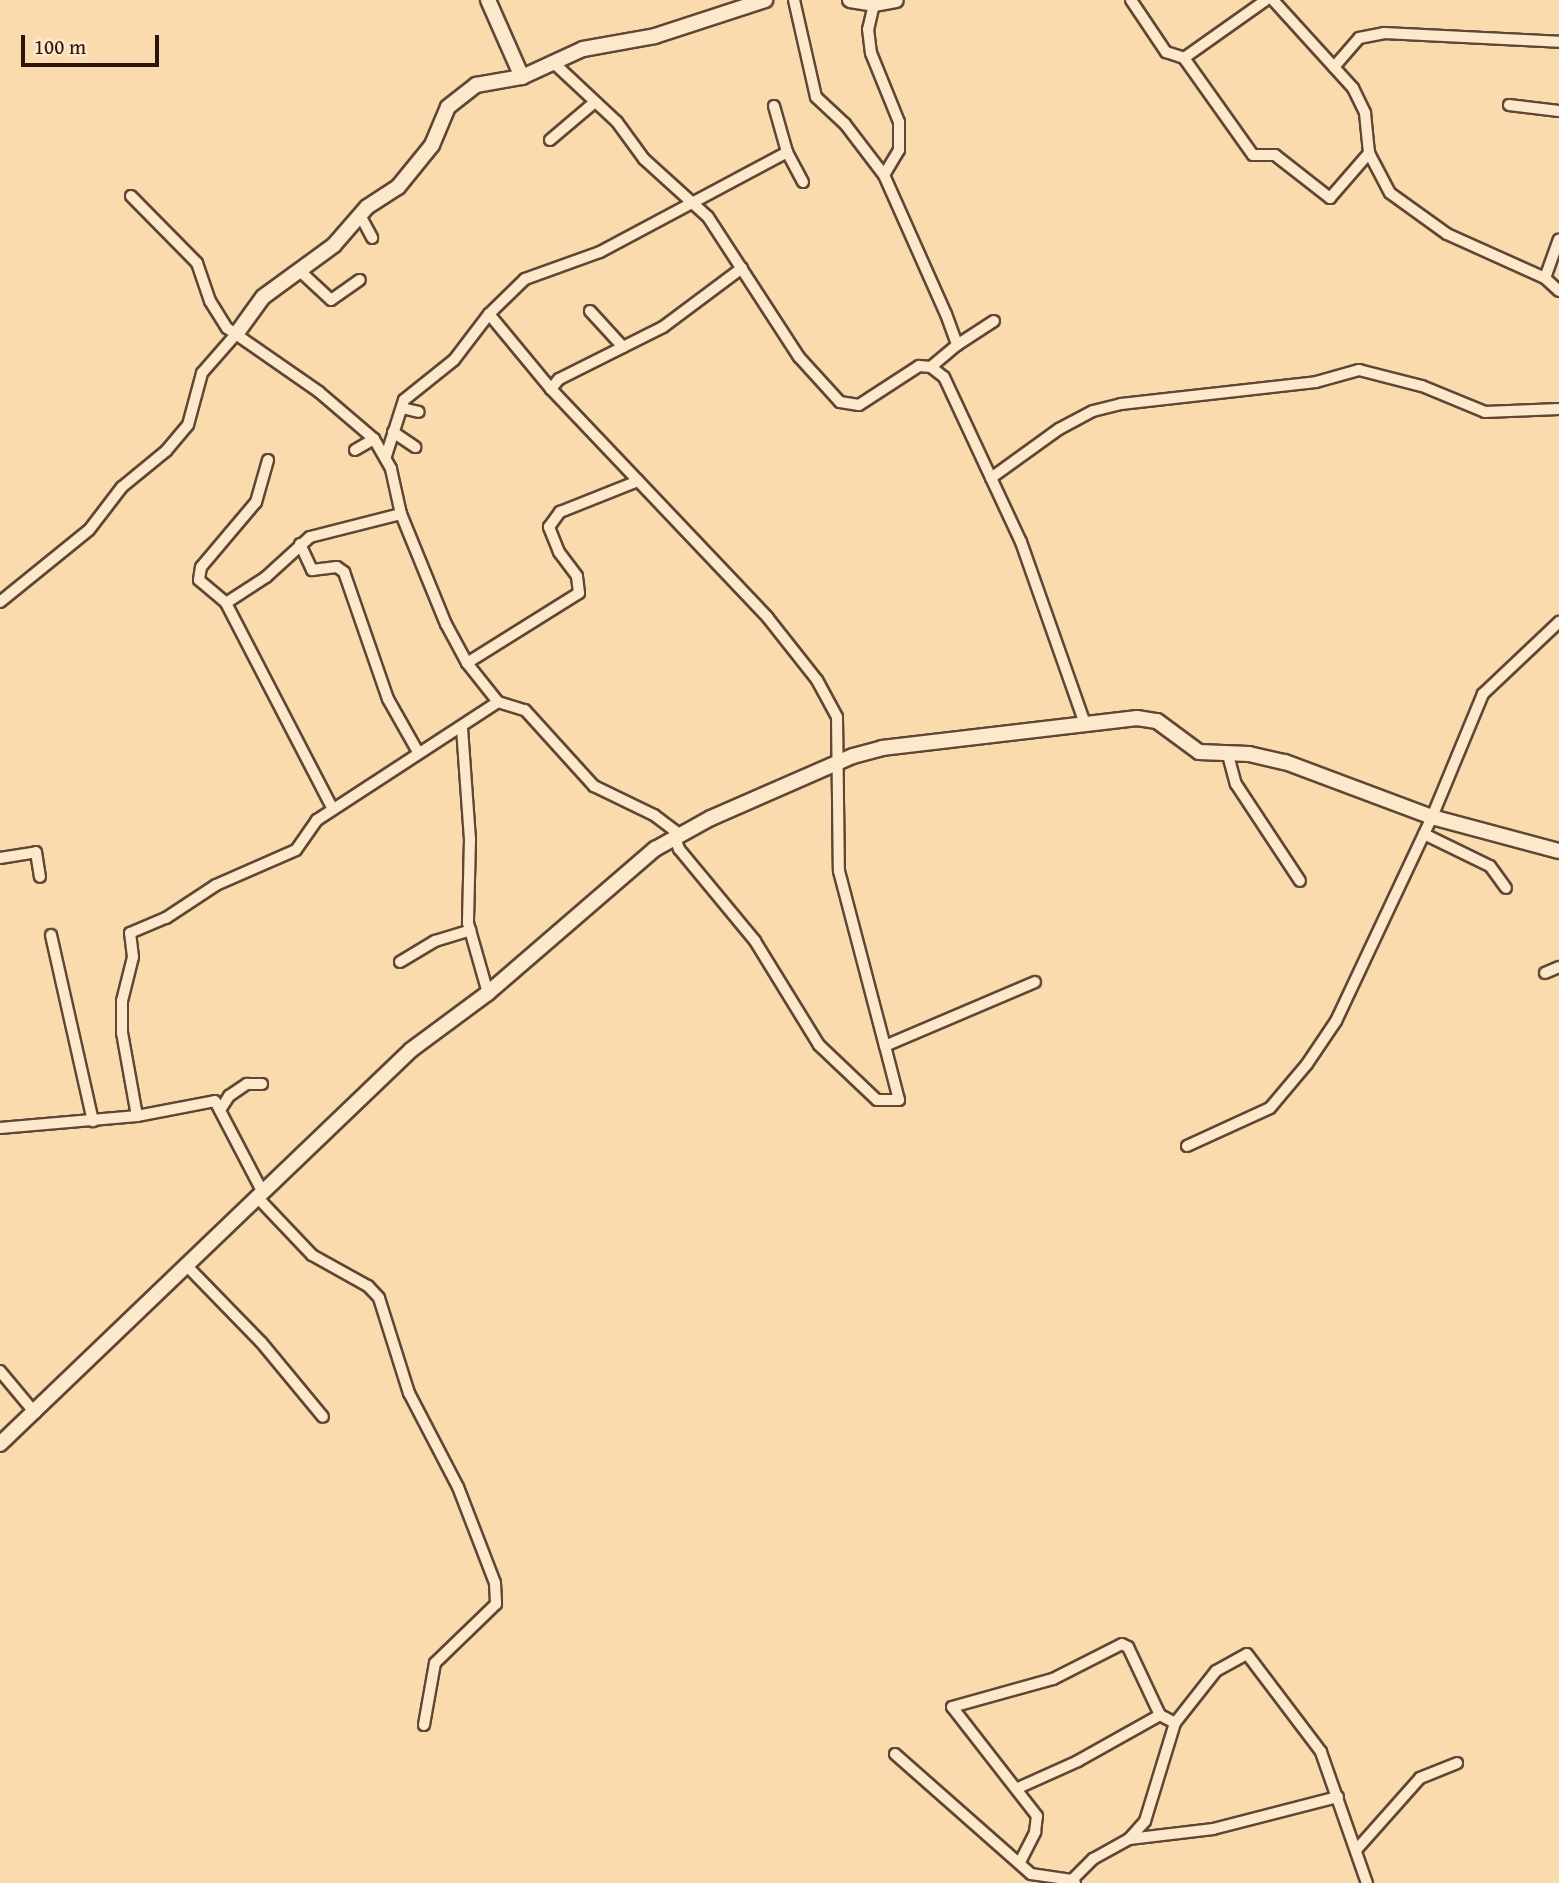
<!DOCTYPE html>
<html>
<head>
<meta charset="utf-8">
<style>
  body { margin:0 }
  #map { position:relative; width:1559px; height:1883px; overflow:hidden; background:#fadbae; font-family:"Gentium Book Plus",serif }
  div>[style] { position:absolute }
  .roads { filter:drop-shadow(2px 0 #604634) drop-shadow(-2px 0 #604634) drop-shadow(0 2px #604634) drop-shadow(0 -2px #604634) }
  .minor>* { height:10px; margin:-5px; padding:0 5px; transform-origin:5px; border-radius:5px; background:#fce8ca }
  .tertiary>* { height:14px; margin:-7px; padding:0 7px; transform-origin:7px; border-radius:7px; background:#fce8ca }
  span { translate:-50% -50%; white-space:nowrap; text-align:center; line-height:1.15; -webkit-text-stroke:5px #fce8ca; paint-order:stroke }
  .scale { position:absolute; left:21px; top:35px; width:138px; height:32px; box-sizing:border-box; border:4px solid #2d140b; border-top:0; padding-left:9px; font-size:21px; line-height:24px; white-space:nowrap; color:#2d140b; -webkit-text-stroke:5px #fce8ca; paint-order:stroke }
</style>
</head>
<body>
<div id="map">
  <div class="roads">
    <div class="minor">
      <div style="left:794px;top:0;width:99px;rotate:77.2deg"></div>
      <div style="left:816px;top:97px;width:40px;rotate:43deg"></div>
      <div style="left:845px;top:124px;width:64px;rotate:52.6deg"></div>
      <div style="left:884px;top:175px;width:152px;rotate:66deg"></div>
      <div style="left:946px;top:314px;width:33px;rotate:70deg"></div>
      <div style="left:957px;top:345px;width:34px;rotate:140deg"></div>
      <div style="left:1131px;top:0;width:63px;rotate:56.1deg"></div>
      <div style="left:1166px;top:52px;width:19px;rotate:18deg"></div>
      <div style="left:1184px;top:58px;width:119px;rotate:54.6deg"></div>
      <div style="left:1253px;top:155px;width:22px"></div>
      <div style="left:1275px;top:155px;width:70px;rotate:38deg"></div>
      <div style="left:1330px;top:198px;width:60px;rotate:-49.1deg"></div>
      <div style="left:1273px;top:0;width:119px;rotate:47.7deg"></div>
      <div style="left:1353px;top:88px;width:28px;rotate:64deg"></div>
      <div style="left:1365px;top:113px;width:40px;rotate:84.3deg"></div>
      <div style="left:1369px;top:153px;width:45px;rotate:62.3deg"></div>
      <div style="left:1390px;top:193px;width:70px;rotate:35.7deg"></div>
      <div style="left:1447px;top:234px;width:107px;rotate:24.2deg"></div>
      <div style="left:1545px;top:278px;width:19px;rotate:43deg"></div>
      <div style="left:874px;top:4px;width:26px;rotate:103deg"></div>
      <div style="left:868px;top:29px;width:24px;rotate:83deg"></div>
      <div style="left:871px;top:53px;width:74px;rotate:67.9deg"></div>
      <div style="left:899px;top:122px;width:28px;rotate:90deg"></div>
      <div style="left:899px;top:150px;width:29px;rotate:121deg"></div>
      <div style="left:1184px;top:58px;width:100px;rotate:-35.3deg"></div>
      <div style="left:556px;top:65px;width:83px;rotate:43.1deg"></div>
      <div style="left:617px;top:122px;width:46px;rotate:53.9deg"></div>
      <div style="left:644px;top:159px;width:86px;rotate:42.2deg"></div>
      <div style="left:708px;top:217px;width:167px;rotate:57deg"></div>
      <div style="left:799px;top:357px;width:61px;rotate:47.7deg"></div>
      <div style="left:840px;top:402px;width:19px;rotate:9deg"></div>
      <div style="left:859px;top:405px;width:72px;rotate:-33deg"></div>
      <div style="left:919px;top:366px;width:12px;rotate:5deg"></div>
      <div style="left:931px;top:367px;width:16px;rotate:38deg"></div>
      <div style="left:944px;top:377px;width:182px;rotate:65deg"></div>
      <div style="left:1021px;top:542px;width:193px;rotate:70.6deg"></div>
      <div style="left:1334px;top:67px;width:38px;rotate:-49deg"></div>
      <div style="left:1359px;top:38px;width:25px;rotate:-11deg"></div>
      <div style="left:1384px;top:33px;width:175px;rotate:2.9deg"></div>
      <div style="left:1509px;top:105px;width:50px;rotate:6.8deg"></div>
      <div style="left:774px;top:106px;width:48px;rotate:74.2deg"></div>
      <div style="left:787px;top:152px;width:34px;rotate:62deg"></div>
      <div style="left:550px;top:140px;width:59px;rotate:-40.2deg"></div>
      <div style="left:131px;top:196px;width:94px;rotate:45.4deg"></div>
      <div style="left:197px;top:263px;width:40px;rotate:71.1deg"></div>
      <div style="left:210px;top:301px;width:32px;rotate:58deg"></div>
      <div style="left:227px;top:328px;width:112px;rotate:34.8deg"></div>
      <div style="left:319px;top:392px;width:72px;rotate:40.5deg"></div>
      <div style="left:374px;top:439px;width:34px;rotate:60deg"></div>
      <div style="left:391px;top:469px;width:46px;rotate:77.5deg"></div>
      <div style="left:401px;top:514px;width:119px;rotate:67.8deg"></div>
      <div style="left:446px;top:624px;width:44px;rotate:61.7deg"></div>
      <div style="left:467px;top:663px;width:50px;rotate:51.5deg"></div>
      <div style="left:498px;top:702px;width:28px;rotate:17deg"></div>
      <div style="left:525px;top:710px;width:103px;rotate:47.8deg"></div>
      <div style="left:594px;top:786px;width:67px;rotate:25.8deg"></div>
      <div style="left:654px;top:815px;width:34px;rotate:37deg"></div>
      <div style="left:360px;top:215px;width:26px;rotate:62deg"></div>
      <div style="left:742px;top:268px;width:99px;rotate:143.2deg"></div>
      <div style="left:663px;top:327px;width:116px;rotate:153.4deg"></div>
      <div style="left:559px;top:379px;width:13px;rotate:129deg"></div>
      <div style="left:551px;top:389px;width:315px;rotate:46.5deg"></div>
      <div style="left:768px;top:618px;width:79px;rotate:51.7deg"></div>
      <div style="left:817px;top:680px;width:42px;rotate:61.6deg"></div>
      <div style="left:837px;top:717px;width:154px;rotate:89.3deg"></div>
      <div style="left:839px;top:871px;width:181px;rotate:75.3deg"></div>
      <div style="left:885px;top:1046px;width:163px;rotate:-23.1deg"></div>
      <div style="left:301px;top:272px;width:41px;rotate:43deg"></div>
      <div style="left:331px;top:300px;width:35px;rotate:-35deg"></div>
      <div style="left:1545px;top:278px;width:41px;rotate:-70.3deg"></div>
      <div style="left:590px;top:311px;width:49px;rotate:47.5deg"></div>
      <div style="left:489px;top:314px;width:97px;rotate:50.4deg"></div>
      <div style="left:957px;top:345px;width:44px;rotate:-33deg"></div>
      <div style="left:402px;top:408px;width:17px;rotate:13deg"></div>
      <div style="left:393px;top:432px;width:27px;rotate:34deg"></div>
      <div style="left:355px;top:450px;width:22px;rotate:-30deg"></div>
      <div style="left:386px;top:456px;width:59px;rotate:-72.2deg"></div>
      <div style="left:404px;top:400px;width:64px;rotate:-38.7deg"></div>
      <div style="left:454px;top:360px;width:58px;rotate:-52.7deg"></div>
      <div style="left:489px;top:314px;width:50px;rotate:-44.2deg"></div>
      <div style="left:525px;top:279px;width:80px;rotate:-19.8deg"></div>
      <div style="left:600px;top:252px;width:212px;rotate:-28.1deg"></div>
      <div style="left:268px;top:460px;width:44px;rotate:105.9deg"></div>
      <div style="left:256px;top:502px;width:85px;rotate:130.2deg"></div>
      <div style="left:201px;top:567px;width:13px;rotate:99deg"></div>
      <div style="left:199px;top:580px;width:35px;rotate:40deg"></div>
      <div style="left:226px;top:603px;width:232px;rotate:62.6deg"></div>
      <div style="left:991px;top:478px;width:84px;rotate:-35.8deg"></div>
      <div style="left:1059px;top:429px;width:38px;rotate:-28deg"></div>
      <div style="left:1093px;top:411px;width:29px;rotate:-14deg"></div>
      <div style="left:1121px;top:404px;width:196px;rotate:-6.4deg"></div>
      <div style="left:1316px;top:382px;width:45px;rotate:-15.6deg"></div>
      <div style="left:1359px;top:370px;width:65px;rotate:14.3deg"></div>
      <div style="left:1422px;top:386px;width:68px;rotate:22.4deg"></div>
      <div style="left:1485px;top:412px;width:74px;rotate:-2.3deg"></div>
      <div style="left:300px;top:544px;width:29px;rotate:65deg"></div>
      <div style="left:312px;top:570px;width:25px;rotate:-7deg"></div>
      <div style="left:337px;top:567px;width:9px;rotate:36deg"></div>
      <div style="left:344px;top:572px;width:134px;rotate:70.9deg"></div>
      <div style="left:388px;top:699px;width:61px;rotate:60.5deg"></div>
      <div style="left:0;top:602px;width:114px;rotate:-39deg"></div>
      <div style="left:89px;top:530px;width:54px;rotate:-52.5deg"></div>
      <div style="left:122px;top:487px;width:57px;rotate:-39.3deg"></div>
      <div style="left:166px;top:451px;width:34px;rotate:-50deg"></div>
      <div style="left:188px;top:425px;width:54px;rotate:-74.9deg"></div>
      <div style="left:202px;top:373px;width:53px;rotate:-48.8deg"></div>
      <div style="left:226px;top:603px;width:48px;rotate:-33deg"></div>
      <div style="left:266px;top:577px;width:59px;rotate:-42.3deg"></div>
      <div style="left:310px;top:537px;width:94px;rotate:-14.2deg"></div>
      <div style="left:467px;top:663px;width:132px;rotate:-32deg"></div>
      <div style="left:579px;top:593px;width:17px;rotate:-97deg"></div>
      <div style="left:577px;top:576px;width:30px;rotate:-127deg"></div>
      <div style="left:559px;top:552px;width:27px;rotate:-112deg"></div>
      <div style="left:549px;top:527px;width:19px;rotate:-54deg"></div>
      <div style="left:560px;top:512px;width:84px;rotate:-21.7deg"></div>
      <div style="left:462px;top:728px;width:111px;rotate:85.9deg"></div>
      <div style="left:470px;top:839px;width:84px;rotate:91.4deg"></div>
      <div style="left:468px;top:923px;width:73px;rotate:74.1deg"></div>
      <div style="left:1228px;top:755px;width:30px;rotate:75deg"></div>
      <div style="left:1236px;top:784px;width:116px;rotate:56.6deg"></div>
      <div style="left:1424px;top:834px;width:73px;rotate:25.9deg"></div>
      <div style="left:1490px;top:866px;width:27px;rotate:54deg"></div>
      <div style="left:675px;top:838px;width:12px;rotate:70deg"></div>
      <div style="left:679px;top:849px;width:119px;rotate:50.4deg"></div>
      <div style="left:755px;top:941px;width:122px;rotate:58.4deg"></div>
      <div style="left:819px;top:1045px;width:80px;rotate:43.5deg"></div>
      <div style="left:877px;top:1100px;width:22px"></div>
      <div style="left:899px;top:1100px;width:56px;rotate:-104.5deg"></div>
      <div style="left:0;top:858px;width:36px;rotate:-9deg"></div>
      <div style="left:36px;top:852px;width:25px;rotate:81deg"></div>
      <div style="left:51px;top:935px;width:191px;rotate:77.3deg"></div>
      <div style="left:400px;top:962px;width:41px;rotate:-31deg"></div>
      <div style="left:435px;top:941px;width:37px;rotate:-17deg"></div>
      <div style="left:1545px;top:973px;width:15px;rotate:-23deg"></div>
      <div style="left:220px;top:1110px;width:17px;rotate:-57deg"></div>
      <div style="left:229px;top:1096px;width:22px;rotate:-34deg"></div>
      <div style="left:247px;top:1084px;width:15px"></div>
      <div style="left:137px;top:1116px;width:84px;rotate:-100.2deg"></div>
      <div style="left:122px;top:1033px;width:32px;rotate:-90deg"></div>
      <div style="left:122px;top:1001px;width:45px;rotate:-76deg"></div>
      <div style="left:133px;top:957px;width:24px;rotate:-97deg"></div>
      <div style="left:130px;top:933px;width:39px;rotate:-23deg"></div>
      <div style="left:166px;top:918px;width:60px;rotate:-33.4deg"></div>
      <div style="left:216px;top:885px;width:87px;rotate:-23.6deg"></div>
      <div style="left:296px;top:850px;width:37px;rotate:-55deg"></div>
      <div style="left:317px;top:820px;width:216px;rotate:-33.1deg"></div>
      <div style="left:0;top:1128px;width:138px;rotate:-5deg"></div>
      <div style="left:137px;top:1116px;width:79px;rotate:-10.9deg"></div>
      <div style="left:215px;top:1101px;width:102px;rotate:62.4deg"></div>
      <div style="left:1187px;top:1146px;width:91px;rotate:-24.6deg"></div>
      <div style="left:1270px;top:1108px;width:57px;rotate:-49.9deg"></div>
      <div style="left:1307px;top:1064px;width:52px;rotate:-56deg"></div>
      <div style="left:1336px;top:1021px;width:225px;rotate:-64.8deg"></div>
      <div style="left:1432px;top:817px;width:133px;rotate:-67.5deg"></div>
      <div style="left:1483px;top:694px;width:105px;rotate:-43.5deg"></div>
      <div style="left:257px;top:1197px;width:80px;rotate:46.5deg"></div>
      <div style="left:312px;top:1255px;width:64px;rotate:29deg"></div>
      <div style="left:368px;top:1286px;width:16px;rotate:47deg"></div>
      <div style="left:379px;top:1298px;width:100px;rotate:72.5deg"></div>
      <div style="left:409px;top:1393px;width:106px;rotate:62.5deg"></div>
      <div style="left:458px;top:1487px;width:103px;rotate:68.9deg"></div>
      <div style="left:495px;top:1583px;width:21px;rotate:87deg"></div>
      <div style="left:496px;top:1604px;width:85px;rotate:136deg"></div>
      <div style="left:435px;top:1663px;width:63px;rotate:100.1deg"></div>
      <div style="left:186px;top:1265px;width:107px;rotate:45.8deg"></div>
      <div style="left:261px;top:1342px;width:97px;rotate:50.4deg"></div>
      <div style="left:0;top:1371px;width:55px;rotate:50.2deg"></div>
      <div style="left:895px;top:1754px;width:181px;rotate:41.4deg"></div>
      <div style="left:1031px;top:1874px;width:41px;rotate:8.3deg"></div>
      <div style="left:1018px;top:1788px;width:66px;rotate:-24.2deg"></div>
      <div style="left:1078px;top:1761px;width:94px;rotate:-29.3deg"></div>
      <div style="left:1129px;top:1839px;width:85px;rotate:-6.8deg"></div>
      <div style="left:1213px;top:1829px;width:129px;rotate:-14.4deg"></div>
      <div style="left:1357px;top:1849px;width:95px;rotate:-48.4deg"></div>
      <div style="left:1420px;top:1778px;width:40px;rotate:-22deg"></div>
      <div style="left:1020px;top:1862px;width:34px;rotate:-63deg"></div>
      <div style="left:1035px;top:1832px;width:16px;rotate:-83deg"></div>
      <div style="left:1037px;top:1816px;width:138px;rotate:-127.9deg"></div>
      <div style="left:952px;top:1707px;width:105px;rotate:-15.5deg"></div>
      <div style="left:1053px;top:1679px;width:77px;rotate:-26.9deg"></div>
      <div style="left:1122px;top:1644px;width:7px;rotate:27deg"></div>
      <div style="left:1128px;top:1647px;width:75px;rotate:64.8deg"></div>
      <div style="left:1160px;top:1715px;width:17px;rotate:28deg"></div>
      <div style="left:1075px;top:1883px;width:4px;rotate:-135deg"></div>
      <div style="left:1072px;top:1880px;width:30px;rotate:-45deg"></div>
      <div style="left:1093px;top:1859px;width:41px;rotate:-29.1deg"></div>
      <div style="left:1129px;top:1839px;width:24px;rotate:-48deg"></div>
      <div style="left:1145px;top:1821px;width:102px;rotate:-73deg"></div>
      <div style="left:1175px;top:1723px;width:66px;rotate:-51.7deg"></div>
      <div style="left:1216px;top:1671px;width:35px;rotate:-29deg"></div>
      <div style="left:1247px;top:1654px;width:123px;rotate:52.9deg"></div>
      <div style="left:1321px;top:1752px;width:139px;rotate:70.7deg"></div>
    </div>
    <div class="tertiary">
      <div style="left:488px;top:0;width:84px;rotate:66.2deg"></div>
      <div style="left:850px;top:0;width:24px;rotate:9deg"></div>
      <div style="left:874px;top:4px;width:22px;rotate:-10deg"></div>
      <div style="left:237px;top:333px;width:44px;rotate:-54.2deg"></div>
      <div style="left:263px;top:297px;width:88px;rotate:-36.2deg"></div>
      <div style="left:334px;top:245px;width:50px;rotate:-49deg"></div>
      <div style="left:367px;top:207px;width:37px;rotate:-33deg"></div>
      <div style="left:398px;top:187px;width:54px;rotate:-51deg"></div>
      <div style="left:432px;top:145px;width:41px;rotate:-67.2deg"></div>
      <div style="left:448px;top:107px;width:36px;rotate:-38deg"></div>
      <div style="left:476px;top:85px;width:47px;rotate:-9.9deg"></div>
      <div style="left:522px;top:77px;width:67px;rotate:-24.7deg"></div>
      <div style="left:583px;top:49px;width:73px;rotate:-10.2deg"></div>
      <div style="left:655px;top:36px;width:116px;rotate:-18.1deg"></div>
      <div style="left:0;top:1444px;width:569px;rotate:-43.79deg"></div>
      <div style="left:411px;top:1050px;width:96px;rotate:-36.5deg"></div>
      <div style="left:488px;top:993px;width:221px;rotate:-40.8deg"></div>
      <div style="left:655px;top:849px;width:64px;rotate:-29deg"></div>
      <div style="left:711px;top:818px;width:155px;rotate:-23.6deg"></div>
      <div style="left:853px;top:756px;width:30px;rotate:-15deg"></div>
      <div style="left:882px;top:748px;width:257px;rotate:-6.7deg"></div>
      <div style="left:1137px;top:718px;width:20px;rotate:9deg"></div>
      <div style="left:1157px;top:721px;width:52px;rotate:36.4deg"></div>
      <div style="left:1199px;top:752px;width:50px;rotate:2.3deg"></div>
      <div style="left:1249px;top:754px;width:37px;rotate:13deg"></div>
      <div style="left:1285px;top:762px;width:157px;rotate:20.5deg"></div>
      <div style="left:1432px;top:817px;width:131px;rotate:15deg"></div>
    </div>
  </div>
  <div class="scale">100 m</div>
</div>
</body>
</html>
